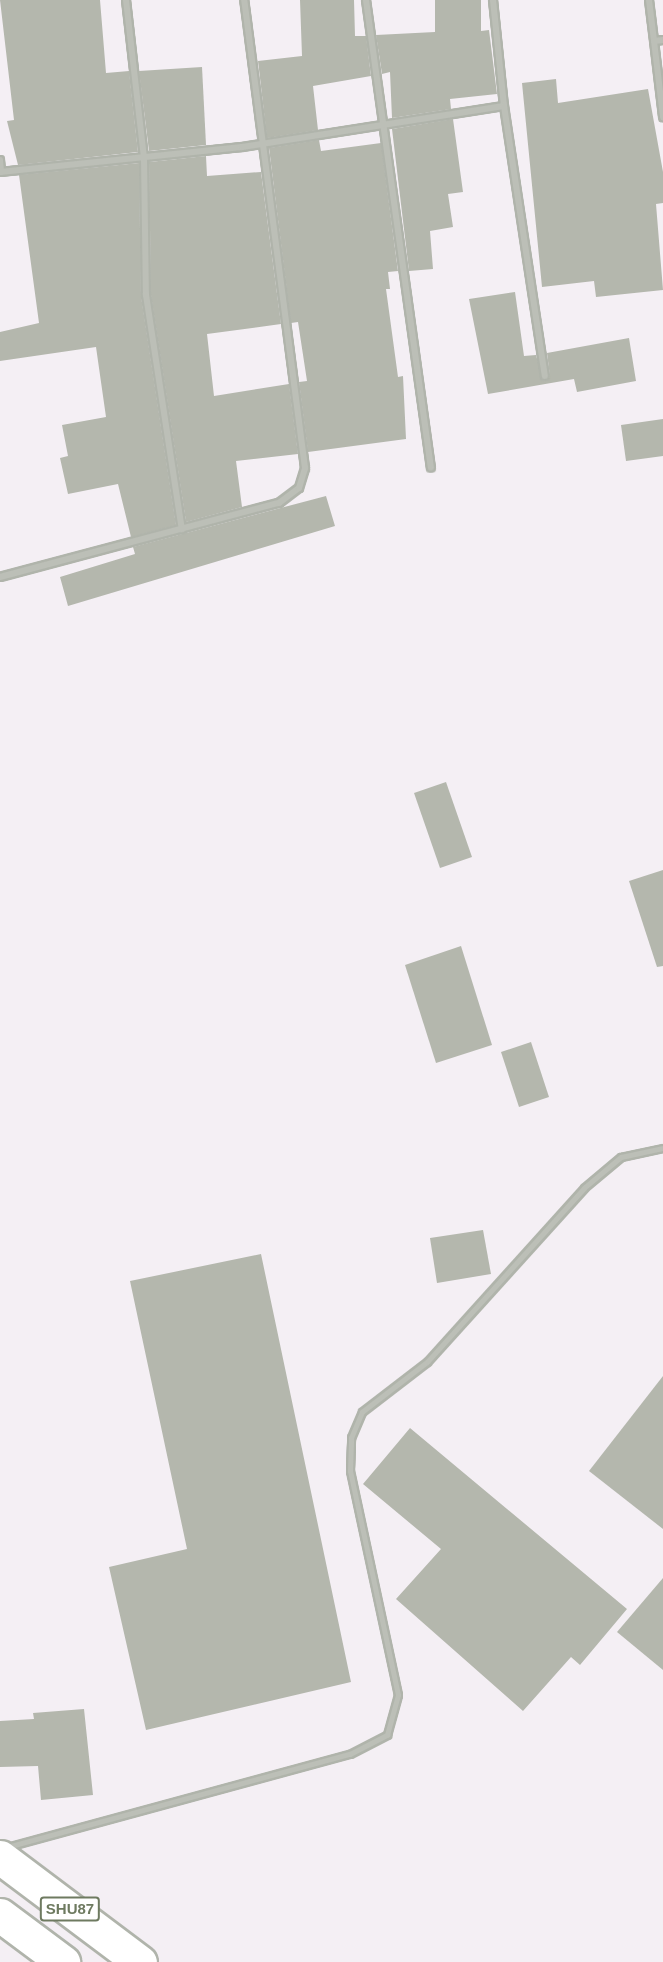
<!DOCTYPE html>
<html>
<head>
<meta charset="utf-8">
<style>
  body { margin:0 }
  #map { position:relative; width:663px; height:1962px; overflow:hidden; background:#f4eff4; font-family:Helvetica,sans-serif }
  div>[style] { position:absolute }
  .building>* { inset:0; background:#b4b7ad }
  .roads { filter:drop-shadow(2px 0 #b0b4ab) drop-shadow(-2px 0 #b0b4ab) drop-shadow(0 2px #b0b4ab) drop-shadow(0 -2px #b0b4ab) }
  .lane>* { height:4.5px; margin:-2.25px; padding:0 2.25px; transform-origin:2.25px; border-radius:2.25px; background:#bcbfb7 }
  .street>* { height:6px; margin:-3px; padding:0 3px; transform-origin:3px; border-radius:3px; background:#bcbfb7 }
  .primary>* { height:33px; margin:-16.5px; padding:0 16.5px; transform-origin:16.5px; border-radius:16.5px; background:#fff }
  span { translate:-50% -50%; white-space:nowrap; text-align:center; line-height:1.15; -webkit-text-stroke:6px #fff; paint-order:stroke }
  .shield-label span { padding:2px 4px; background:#fff; border:2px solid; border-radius:4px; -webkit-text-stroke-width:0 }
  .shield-label { font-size:15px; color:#6e7a60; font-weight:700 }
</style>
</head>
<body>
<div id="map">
  <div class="building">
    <div style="clip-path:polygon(0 0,100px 0,106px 73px,129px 71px,138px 152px,18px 165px,7px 121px,14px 120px)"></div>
    <div style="clip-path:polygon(300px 0,354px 0,355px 36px,366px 36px,371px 76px,313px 86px,318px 130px,267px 138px,258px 61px,302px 56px)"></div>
    <div style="clip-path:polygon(435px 0,481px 0,481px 31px,489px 30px,497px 94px,450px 99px,451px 109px,392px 118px,390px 72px,382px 74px,376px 35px,435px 32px)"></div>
    <div style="clip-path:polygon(202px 67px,206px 145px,149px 151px,139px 71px)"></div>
    <div style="clip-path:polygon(556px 79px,558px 103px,648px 89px,663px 172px,663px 203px,656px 204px,663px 290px,596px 297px,594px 281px,542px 287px,522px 83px)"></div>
    <div style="clip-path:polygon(453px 119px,463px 192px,448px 194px,453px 227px,430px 231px,433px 269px,409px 271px,392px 129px)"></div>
    <div style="clip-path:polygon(319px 140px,321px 151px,381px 143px,398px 271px,388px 272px,390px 289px,386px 289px,398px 377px,403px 376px,406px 439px,308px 452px,299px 382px,307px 381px,298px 322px,291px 323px,269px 148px)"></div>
    <div style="clip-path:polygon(206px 156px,207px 176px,261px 172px,281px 324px,207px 334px,214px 396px,289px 384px,298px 454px,236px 461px,242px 507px,186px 522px,151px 295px,149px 162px)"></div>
    <div style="clip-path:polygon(139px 163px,141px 296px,176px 525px,131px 537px,118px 484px,68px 494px,60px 458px,68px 456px,62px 425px,106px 417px,96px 347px,0 361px,0 332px,39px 323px,19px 175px)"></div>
    <div style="clip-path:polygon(515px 292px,524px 356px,536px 355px,543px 381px,550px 377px,547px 353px,629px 338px,636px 381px,577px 392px,574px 379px,488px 394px,469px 299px)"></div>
    <div style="clip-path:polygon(663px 419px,663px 456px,626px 461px,621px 425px)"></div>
    <div style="clip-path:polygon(326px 496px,335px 526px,68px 606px,60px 577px,135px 554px,133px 547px)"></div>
    <div style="clip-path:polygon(446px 782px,472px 857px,440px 868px,414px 793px)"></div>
    <div style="clip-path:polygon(663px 870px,663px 966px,657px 967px,629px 881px)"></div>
    <div style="clip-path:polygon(461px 946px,492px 1045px,436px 1063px,405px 965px)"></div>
    <div style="clip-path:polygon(531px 1042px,549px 1097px,519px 1107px,501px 1052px)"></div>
    <div style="clip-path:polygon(483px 1230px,491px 1274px,437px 1283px,430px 1238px)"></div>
    <div style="clip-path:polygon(261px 1254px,351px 1682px,146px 1730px,109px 1567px,187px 1549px,130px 1281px)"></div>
    <div style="clip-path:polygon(663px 1376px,663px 1529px,589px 1471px)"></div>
    <div style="clip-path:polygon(410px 1428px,627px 1609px,580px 1665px,571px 1657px,523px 1711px,396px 1599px,441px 1549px,363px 1484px)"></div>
    <div style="clip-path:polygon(663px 1578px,663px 1670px,617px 1632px)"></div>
    <div style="clip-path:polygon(84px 1709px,93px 1795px,41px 1800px,38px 1766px,0 1767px,0 1721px,34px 1719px,33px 1713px)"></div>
  </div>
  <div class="roads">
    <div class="lane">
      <div style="left:7px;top:1847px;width:355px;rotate:-15.2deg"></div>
      <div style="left:350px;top:1754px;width:42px;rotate:-27.2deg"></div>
      <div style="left:387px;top:1735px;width:41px;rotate:-74.6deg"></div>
      <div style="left:398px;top:1695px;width:229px;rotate:-102.1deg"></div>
      <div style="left:350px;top:1471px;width:33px;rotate:-88deg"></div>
      <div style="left:351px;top:1438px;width:28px;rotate:-67deg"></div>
      <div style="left:362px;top:1412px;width:82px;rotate:-37.6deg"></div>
      <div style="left:427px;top:1362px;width:234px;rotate:-47.9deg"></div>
      <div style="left:584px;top:1188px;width:48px;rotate:-40deg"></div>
      <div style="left:621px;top:1157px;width:43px;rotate:-12.1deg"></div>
    </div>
    <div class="street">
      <div style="left:126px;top:0;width:159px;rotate:83.5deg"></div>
      <div style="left:144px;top:158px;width:137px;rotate:89.2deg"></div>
      <div style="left:146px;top:295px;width:237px;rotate:81.3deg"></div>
      <div style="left:366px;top:0;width:472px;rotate:82.1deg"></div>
      <div style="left:493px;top:0;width:107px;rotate:84.1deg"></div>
      <div style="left:649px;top:0;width:41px;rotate:83deg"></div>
      <div style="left:663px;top:40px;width:9px;rotate:174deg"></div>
      <div style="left:654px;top:41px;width:77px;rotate:83.2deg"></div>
      <div style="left:0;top:160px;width:12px;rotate:85deg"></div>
      <div style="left:0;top:172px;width:243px;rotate:-5.9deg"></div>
      <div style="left:242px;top:147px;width:265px;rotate:-8.9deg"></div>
      <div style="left:504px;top:106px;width:273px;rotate:81.4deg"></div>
      <div style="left:0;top:577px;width:289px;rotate:-14.9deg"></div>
      <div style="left:279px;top:503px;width:25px;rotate:-37deg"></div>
      <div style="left:299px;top:488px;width:21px;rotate:-73deg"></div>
      <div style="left:305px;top:468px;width:472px;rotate:-97.4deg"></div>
    </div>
    <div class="primary">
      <div style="left:0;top:1857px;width:175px;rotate:36.9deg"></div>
      <div style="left:0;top:1915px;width:79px;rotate:36.7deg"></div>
    </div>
  </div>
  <div class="shield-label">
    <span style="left:70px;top:1909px">SHU87</span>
  </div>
</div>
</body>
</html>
